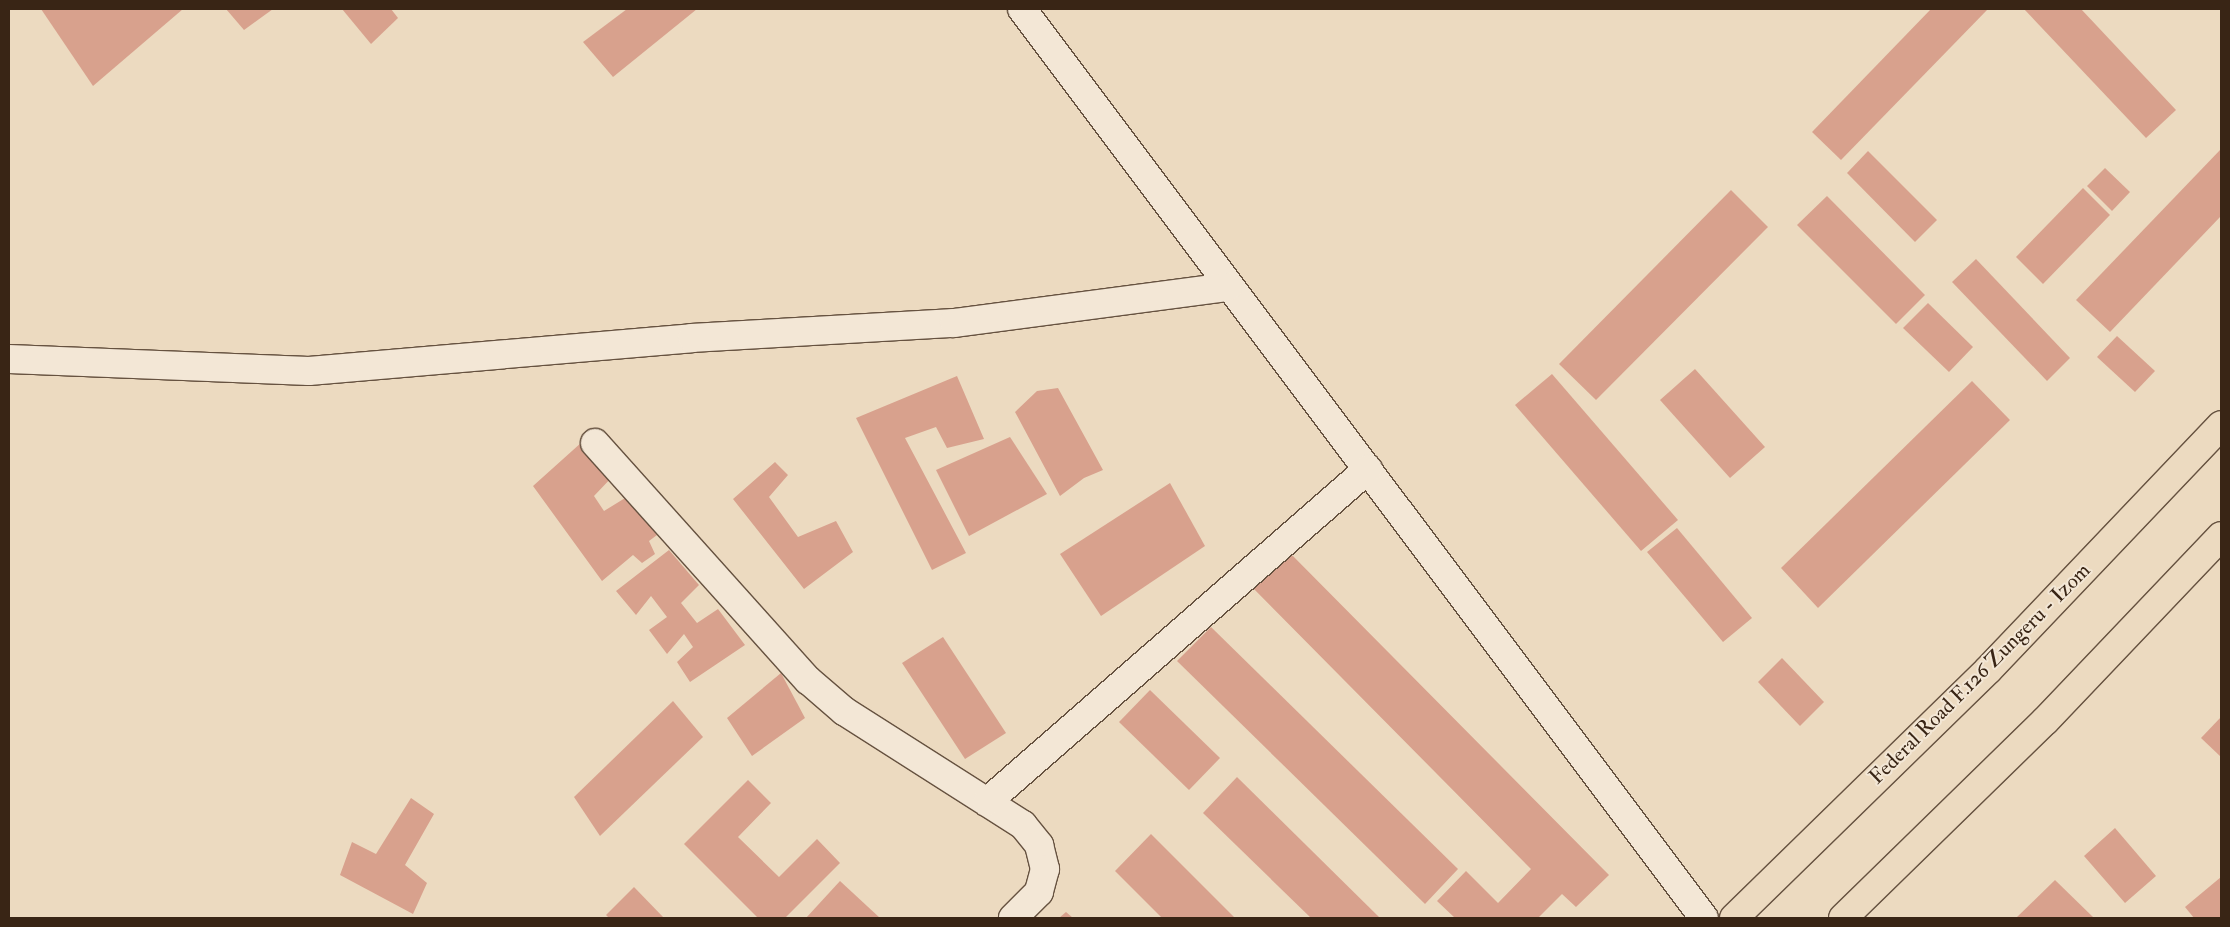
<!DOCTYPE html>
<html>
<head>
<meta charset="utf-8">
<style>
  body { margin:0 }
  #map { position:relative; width:2230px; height:927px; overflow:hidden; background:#ecdac0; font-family:"IM FELL Double Pica",serif }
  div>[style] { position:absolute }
  .building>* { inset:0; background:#d8a18d }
  .roads { filter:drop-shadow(1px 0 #665240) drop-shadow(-1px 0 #665240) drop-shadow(0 1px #665240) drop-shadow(0 -1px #665240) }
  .street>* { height:28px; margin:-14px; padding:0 14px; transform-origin:14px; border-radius:14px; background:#f3e7d6 }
  .primary>* { height:28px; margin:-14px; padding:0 14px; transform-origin:14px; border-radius:14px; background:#ecdac0 }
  span { translate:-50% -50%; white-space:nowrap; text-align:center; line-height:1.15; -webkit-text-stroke:4px #f3e7d6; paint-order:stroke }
  .street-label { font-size:21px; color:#392515 }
  .frame { position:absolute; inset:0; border:10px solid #392515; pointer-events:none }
</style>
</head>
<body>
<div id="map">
  <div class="building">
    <div style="clip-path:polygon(41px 9px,183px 9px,93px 86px)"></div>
    <div style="clip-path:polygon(226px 9px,273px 9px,244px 30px)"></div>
    <div style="clip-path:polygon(342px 9px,391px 9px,398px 18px,371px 44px)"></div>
    <div style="clip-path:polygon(627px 9px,697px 9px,613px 77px,583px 42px)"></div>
    <div style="clip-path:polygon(1931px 9px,1988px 9px,1841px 160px,1812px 132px)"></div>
    <div style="clip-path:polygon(2024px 9px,2081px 9px,2176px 110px,2146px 138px)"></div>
    <div style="clip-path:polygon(2221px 149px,2221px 216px,2110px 332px,2076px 300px)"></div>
    <div style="clip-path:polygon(1868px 151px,1937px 220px,1915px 242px,1847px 173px)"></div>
    <div style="clip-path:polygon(2105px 168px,2130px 192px,2112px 211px,2087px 186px)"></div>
    <div style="clip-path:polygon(2083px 188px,2110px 215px,2043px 284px,2016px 257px)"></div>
    <div style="clip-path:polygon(1731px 190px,1768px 227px,1596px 400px,1559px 364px)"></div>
    <div style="clip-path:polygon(1827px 196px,1925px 295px,1896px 324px,1797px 225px)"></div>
    <div style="clip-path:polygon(1976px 259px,2070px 358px,2047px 381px,1952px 282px)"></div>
    <div style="clip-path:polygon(1928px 303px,1973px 347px,1949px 372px,1903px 328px)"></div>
    <div style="clip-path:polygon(2117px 336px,2155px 371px,2135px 392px,2097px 357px)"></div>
    <div style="clip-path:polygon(1695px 369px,1765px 447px,1730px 478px,1660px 400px)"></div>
    <div style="clip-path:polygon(1552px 374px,1678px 520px,1641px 551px,1515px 405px)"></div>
    <div style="clip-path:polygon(957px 376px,984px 439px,947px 448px,936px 427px,905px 438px,966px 553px,932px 570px,856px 418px)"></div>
    <div style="clip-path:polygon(1972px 381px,2010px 420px,1818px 608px,1781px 568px)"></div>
    <div style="clip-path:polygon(1058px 388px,1103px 470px,1084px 478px,1060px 496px,1015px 412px,1037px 391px)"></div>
    <div style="clip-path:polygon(1010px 437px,1047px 494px,969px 536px,936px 470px)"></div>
    <div style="clip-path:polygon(582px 442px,614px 475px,594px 496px,604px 511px,630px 495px,657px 535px,649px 541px,655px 554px,642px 563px,633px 555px,602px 581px,533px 486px)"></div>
    <div style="clip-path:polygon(775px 462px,788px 475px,769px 497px,798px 537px,836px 521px,853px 552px,804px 589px,733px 499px)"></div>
    <div style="clip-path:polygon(1170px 483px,1205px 546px,1101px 616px,1060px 554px)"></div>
    <div style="clip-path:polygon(1677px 528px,1752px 618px,1723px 642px,1647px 552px)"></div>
    <div style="clip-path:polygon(1285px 548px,1609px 875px,1576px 907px,1562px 894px,1538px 918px,1455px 918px,1437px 901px,1466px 871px,1498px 903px,1531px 869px,1249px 584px)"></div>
    <div style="clip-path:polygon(669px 550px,699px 585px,681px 603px,697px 623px,718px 609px,745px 645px,690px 682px,677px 662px,693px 647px,684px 634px,667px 654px,649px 630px,667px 617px,651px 596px,636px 615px,616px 591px)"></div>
    <div style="clip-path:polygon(1211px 627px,1458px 869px,1425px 904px,1177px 661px)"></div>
    <div style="clip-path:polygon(943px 637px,1006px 733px,965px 759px,902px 663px)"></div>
    <div style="clip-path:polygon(1782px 658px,1824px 702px,1800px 726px,1758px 682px)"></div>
    <div style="clip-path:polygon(781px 673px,805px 718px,752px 756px,727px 718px)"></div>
    <div style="clip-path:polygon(1150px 690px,1220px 758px,1189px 790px,1119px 722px)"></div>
    <div style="clip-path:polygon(673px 701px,703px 737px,600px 836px,574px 797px)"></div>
    <div style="clip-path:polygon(2221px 717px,2221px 757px,2201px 738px)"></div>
    <div style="clip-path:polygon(1237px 777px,1380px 918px,1311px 918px,1203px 813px)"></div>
    <div style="clip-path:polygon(748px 780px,771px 803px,738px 837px,779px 877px,817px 839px,840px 863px,785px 918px,758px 918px,684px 844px)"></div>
    <div style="clip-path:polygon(411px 798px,434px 814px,405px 865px,427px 883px,413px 914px,340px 875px,352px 842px,376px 854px)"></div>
    <div style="clip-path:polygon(2115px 828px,2156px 876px,2125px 903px,2084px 856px)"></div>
    <div style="clip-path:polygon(1151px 834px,1235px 918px,1162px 918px,1115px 871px)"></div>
    <div style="clip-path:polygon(2221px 877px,2221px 918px,2194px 918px,2185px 907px)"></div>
    <div style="clip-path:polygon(2055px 880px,2094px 918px,2016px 918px)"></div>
    <div style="clip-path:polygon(840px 881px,880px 918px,806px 918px)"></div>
    <div style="clip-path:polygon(634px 887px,664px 918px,609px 918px,606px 915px)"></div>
    <div style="clip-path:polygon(1066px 912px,1073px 918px,1059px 918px)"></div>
  </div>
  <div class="roads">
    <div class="street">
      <div style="left:1022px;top:9px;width:1136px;rotate:53.12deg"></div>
      <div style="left:9px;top:359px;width:300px;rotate:2.3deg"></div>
      <div style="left:309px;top:371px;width:384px;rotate:-4.9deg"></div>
      <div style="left:692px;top:338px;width:262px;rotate:-3.3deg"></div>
      <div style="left:954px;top:323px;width:276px;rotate:-7.5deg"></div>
      <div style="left:595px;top:443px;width:319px;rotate:48.1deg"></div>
      <div style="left:808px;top:680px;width:48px;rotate:40.7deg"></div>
      <div style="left:844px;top:711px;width:212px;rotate:32.5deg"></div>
      <div style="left:1023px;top:825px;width:26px;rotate:51deg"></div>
      <div style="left:1039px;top:845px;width:25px;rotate:76deg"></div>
      <div style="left:1045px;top:869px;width:24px;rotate:105deg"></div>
      <div style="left:1039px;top:892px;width:37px;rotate:135deg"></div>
      <div style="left:987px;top:802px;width:506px;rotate:-41.15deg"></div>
    </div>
    <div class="primary">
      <div style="left:1734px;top:918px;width:355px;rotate:-44.3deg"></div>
      <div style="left:1988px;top:670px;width:338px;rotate:-46.4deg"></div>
      <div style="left:1843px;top:918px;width:282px;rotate:-44.3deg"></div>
      <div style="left:2045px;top:721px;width:255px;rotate:-46.4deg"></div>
    </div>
  </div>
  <div class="street-label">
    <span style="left:1980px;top:674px;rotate:-45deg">Federal Road F.126 Zungeru - Izom</span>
  </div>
  <div class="frame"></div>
</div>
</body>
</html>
